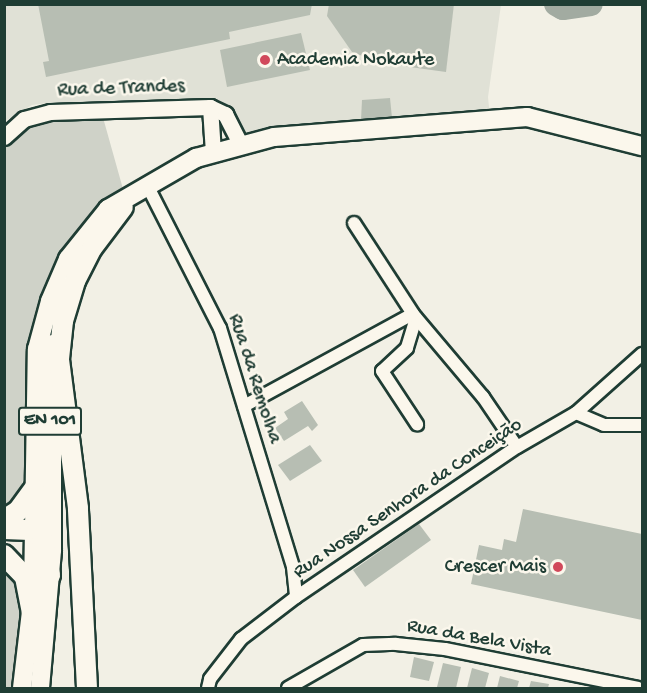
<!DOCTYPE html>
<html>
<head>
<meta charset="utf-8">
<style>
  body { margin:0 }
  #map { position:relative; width:647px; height:693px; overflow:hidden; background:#f2f0e5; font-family:"Gochi Hand",sans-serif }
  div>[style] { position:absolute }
  .built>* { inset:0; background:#e0e1d6 }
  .green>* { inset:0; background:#cfd2c8 }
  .river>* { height:24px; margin:-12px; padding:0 12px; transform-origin:12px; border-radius:12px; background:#a2aba1 }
  .building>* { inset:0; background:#b7beb3 }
  .roads { filter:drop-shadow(2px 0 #1f3d34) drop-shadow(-2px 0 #1f3d34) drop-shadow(0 2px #1f3d34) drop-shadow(0 -2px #1f3d34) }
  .minor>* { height:12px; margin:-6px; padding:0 6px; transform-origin:6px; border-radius:6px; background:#fbf7ec }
  .tertiary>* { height:15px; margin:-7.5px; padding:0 7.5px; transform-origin:7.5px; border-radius:7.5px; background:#fbf7ec }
  .primary>* { height:18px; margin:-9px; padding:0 9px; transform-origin:9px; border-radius:9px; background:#fbf7ec }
  .trunk>* { height:20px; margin:-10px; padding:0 10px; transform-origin:10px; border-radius:10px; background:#fbf7ec }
  .dots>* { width:16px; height:16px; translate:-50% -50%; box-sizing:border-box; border:3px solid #fbf7ec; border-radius:50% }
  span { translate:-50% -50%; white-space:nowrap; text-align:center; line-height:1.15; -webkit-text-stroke:5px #fbf7ec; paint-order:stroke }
  .shield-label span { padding:2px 4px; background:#fbf7ec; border:2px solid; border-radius:4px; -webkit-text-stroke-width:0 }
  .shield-label { font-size:18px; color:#1f3d34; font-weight:700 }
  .poi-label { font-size:20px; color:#1f3d34 }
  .left { translate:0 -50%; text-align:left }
  .right { translate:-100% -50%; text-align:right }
  .street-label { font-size:20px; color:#1f3d34 }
  .frame { position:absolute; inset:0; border:6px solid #1f3d34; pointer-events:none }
</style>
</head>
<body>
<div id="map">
  <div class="built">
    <div style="clip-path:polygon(5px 5px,501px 5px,488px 97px,490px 117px,248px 139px,244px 129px,235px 127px,225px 114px,100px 108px,54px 102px,32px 105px,5px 121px)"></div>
  </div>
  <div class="green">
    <div style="clip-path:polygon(102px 114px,123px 189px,86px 222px,55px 267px,28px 459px,20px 492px,5px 506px,5px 143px,26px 123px,51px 115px)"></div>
    <div style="clip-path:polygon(4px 564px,25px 594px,14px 688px,5px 688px)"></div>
  </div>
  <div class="river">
    <div style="left:556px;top:4px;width:8px;rotate:30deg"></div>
    <div style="left:563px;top:8px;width:28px;rotate:-8deg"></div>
  </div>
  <div class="building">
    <div style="clip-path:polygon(38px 4px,312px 4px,310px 15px,229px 32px,230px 39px,46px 77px,43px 62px,49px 61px)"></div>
    <div style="clip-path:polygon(329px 4px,454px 4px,446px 72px,381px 63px,352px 52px,327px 16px)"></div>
    <div style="clip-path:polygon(301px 33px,310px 70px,227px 87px,220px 50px)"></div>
    <div style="clip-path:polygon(390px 98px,392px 118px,361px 120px,362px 100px)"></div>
    <div style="clip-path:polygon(302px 401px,318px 425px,312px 431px,308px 426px,284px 441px,275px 428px,288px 419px,284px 412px)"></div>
    <div style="clip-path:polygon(310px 445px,322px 461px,290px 481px,278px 465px)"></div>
    <div style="clip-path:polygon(523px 509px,642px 534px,642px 620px,471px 584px,479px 545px,502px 550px,504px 539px,516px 542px)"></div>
    <div style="clip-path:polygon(419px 524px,431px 540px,365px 587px,353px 570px)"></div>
    <div style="clip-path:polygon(414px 657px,434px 662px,429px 681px,410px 677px)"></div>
    <div style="clip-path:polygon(443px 663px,461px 667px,456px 688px,437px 687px)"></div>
    <div style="clip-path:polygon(472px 668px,489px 673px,485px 688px,467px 688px)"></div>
    <div style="clip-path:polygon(500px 676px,519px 681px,517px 688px,497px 688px)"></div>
    <div style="clip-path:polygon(531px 681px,549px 684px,548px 688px,529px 688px)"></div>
  </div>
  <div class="roads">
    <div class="minor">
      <div style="left:147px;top:185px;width:161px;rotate:63deg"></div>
      <div style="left:220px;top:328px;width:250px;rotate:73deg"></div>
      <div style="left:293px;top:567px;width:30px;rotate:84deg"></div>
      <div style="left:354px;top:223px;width:108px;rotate:57deg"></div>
      <div style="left:413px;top:314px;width:109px;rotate:49.9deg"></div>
      <div style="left:483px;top:397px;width:60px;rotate:55.8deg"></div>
      <div style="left:416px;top:318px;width:31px;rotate:107deg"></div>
      <div style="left:407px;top:348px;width:34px;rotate:137deg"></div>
      <div style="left:382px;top:371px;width:64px;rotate:56.6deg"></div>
      <div style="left:244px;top:406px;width:192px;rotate:-28.6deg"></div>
      <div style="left:576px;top:413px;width:30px;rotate:23deg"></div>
      <div style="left:604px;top:425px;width:38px"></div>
      <div style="left:208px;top:688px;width:9px;rotate:-77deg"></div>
      <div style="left:210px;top:679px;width:51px;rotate:-52.2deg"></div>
      <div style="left:241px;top:639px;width:69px;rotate:-37.4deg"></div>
      <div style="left:296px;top:597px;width:267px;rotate:-34.2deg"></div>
      <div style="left:517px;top:447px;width:68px;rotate:-30deg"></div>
      <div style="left:576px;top:413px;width:89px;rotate:-41.8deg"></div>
      <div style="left:288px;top:688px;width:86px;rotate:-29.8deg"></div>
      <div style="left:363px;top:645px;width:33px;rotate:-2deg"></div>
      <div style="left:396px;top:644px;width:49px;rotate:5.8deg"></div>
      <div style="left:445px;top:649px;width:197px;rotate:11.4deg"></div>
    </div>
    <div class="tertiary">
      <div style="left:210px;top:107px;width:45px;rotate:86.2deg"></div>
      <div style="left:4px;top:137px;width:27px;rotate:-42deg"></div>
      <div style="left:24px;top:119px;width:27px;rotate:-15deg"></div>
      <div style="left:50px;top:112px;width:160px;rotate:-1.8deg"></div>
      <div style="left:210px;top:107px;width:17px;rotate:25deg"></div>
      <div style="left:225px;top:114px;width:33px;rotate:63deg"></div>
    </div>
    <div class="primary">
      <div style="left:22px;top:688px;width:95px;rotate:-83.3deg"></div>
      <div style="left:33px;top:594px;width:245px;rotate:-89.1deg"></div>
      <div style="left:37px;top:349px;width:50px;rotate:-74.8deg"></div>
      <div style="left:50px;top:301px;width:46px;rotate:-66.8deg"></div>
      <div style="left:68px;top:259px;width:64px;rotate:-51.3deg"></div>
      <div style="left:108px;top:209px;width:102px;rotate:-30.1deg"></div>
      <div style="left:196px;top:158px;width:81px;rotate:-15.1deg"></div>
      <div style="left:274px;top:137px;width:254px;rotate:-4.5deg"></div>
      <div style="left:527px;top:117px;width:119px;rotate:14.2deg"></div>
      <div style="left:40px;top:688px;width:139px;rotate:-85deg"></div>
      <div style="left:52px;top:550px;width:206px;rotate:-90deg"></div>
    </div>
    <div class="trunk">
      <div style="left:4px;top:520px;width:17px;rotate:-33deg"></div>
      <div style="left:18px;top:511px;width:27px;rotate:-54deg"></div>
      <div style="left:4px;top:529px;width:26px;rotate:2deg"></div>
      <div style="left:30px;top:530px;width:14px;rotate:30deg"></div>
      <div style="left:42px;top:537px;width:39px;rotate:78deg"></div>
      <div style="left:4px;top:555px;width:30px;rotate:46deg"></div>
      <div style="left:25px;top:577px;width:36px;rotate:79deg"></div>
      <div style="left:87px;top:688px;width:180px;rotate:-92.9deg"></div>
      <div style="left:78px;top:508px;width:150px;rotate:-97.3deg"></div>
      <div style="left:59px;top:359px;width:38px;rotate:-84deg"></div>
      <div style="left:63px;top:321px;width:42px;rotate:-73.3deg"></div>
      <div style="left:75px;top:281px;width:37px;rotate:-63deg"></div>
      <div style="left:92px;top:248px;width:51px;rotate:-52.9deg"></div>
    </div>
  </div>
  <div class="dots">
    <div style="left:265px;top:60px;background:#d1495b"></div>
    <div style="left:558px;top:567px;background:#d1495b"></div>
  </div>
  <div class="shield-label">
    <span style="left:50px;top:421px">EN 101</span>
  </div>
  <div class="poi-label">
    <span class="left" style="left:277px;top:60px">Academia Nokaute</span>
    <span class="right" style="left:546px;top:567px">Crescer Mais</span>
  </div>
  <div class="street-label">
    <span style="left:121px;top:89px;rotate:-2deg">Rua de Trandes</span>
    <span style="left:254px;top:379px;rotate:72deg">Rua da Remolha</span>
    <span style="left:408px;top:499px;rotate:-34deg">Rua Nossa Senhora da Conceição</span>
    <span style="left:479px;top:639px;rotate:10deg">Rua da Bela Vista</span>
  </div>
  <div class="frame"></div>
</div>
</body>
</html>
